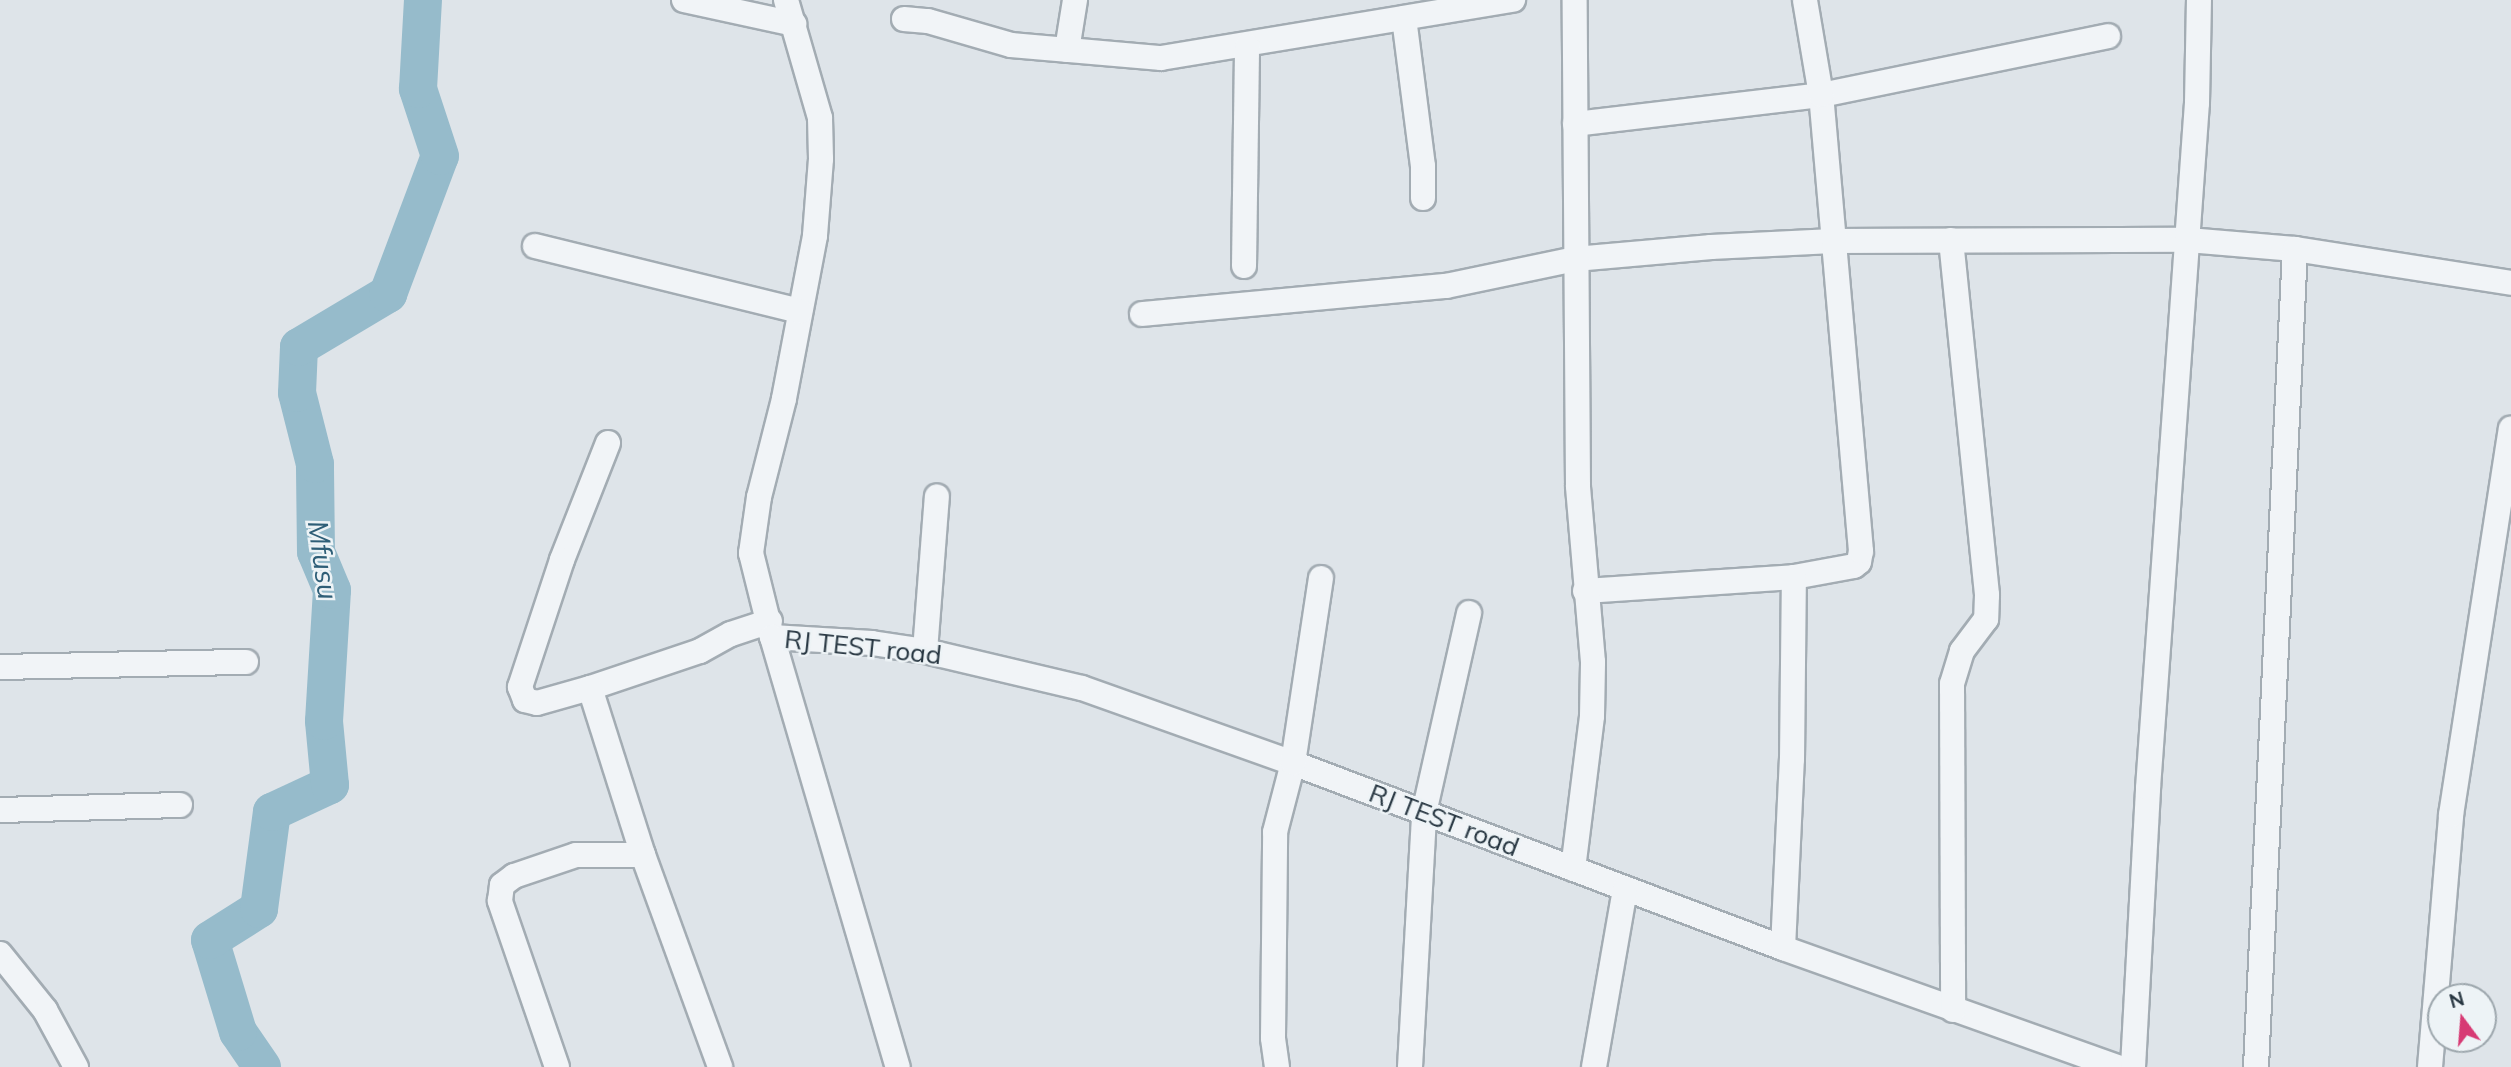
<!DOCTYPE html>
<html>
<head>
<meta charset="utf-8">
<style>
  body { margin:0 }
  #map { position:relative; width:2511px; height:1067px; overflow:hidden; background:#dee4e9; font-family:Mulish,sans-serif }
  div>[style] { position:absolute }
  .river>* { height:38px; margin:-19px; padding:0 19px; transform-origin:19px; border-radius:19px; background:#96bbcb }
  .roads { filter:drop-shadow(2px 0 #a3acb3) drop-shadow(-2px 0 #a3acb3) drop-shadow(0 2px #a3acb3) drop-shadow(0 -2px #a3acb3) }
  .minor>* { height:24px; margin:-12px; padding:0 12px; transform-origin:12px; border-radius:12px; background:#f1f4f7 }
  span { translate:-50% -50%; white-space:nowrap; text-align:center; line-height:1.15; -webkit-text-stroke:5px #edf3f6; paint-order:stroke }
  .street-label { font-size:26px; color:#263540 }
  .water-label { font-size:28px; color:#2e5e77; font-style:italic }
  .north { position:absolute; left:2427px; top:983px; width:70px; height:70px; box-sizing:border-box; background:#edf3f6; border:2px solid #9da7ad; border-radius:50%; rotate:344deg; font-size:19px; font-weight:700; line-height:28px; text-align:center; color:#263540 }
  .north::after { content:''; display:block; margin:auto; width:24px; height:32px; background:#d73a74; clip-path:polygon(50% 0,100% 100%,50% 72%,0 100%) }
</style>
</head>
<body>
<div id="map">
  <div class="river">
    <div style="left:262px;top:1067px;width:42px;rotate:-124.4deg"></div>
    <div style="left:238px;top:1032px;width:96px;rotate:-106.9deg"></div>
    <div style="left:210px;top:940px;width:58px;rotate:-32.3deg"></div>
    <div style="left:259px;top:909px;width:98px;rotate:-82.4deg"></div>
    <div style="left:272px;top:812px;width:64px;rotate:-25deg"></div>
    <div style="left:330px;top:785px;width:64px;rotate:-95.4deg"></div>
    <div style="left:324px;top:721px;width:131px;rotate:-86.5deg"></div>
    <div style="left:332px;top:590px;width:41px;rotate:-112.8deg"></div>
    <div style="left:316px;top:552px;width:88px;rotate:-90.7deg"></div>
    <div style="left:315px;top:464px;width:73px;rotate:-104.2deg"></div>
    <div style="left:297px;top:393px;width:46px;rotate:-87.5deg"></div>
    <div style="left:299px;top:347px;width:104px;rotate:-30.8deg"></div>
    <div style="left:388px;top:294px;width:147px;rotate:-69.4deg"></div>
    <div style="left:440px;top:156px;width:71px;rotate:-108.2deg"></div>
    <div style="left:418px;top:89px;width:89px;rotate:-86.8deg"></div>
  </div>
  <div class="roads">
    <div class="minor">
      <div style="left:684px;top:0;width:113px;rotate:12.3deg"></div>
      <div style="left:786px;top:0;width:123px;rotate:73.9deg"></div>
      <div style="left:820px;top:118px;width:41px;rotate:88.6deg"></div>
      <div style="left:821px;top:159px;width:77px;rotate:94.5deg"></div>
      <div style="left:815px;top:236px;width:166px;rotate:100.8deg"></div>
      <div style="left:784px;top:399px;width:101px;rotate:104.3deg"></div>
      <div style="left:759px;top:497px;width:57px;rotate:98.1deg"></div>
      <div style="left:751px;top:553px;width:87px;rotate:76deg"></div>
      <div style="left:772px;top:637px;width:100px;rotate:3.4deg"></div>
      <div style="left:872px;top:643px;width:54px;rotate:8.6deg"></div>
      <div style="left:925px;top:651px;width:161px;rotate:13.3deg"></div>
      <div style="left:1082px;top:688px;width:224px;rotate:19.6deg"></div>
      <div style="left:1293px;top:763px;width:524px;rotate:20.68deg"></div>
      <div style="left:1783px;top:948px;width:355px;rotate:19.6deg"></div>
      <div style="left:1404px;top:18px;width:149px;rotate:82.7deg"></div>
      <div style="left:1423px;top:166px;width:32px;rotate:90deg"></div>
      <div style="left:904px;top:19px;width:24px;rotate:5deg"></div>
      <div style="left:928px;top:21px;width:86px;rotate:16.1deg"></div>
      <div style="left:1011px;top:45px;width:151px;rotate:5deg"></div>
      <div style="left:1161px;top:58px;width:357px;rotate:-9.4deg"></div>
      <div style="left:1067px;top:50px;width:51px;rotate:-80.9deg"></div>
      <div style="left:1575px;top:124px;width:248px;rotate:-6.7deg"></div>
      <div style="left:1821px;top:95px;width:293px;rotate:-11.6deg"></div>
      <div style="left:1951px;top:240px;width:357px;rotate:84.2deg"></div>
      <div style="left:1987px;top:595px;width:24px;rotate:92deg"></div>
      <div style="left:1986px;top:619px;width:40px;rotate:127deg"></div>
      <div style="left:1962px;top:651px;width:34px;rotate:107deg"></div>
      <div style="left:1952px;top:684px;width:326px;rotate:89.8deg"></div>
      <div style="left:535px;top:246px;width:273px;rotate:13.8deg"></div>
      <div style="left:1244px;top:266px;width:220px;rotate:-89.2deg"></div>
      <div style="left:1142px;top:314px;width:305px;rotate:-5.3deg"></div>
      <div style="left:1446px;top:286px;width:132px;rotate:-11.8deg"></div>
      <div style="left:1575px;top:259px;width:137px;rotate:-5deg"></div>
      <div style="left:1711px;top:247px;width:122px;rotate:-2.8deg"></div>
      <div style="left:1833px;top:241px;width:355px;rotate:-0.2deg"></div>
      <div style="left:2188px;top:240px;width:107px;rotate:4.8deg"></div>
      <div style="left:2295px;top:249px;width:219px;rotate:8.9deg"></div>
      <div style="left:608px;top:443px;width:126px;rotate:111.5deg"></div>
      <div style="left:562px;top:560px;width:134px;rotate:108.3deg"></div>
      <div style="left:520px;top:687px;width:14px;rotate:69deg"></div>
      <div style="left:525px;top:700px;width:12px;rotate:14deg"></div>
      <div style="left:537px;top:703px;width:55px;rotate:-15.8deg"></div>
      <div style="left:590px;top:688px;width:116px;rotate:-18.6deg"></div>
      <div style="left:700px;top:651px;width:35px;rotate:-29deg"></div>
      <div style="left:731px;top:634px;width:41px;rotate:-18.4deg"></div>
      <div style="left:1585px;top:591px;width:209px;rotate:-3.8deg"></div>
      <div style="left:1794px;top:577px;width:61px;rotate:-10.4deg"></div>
      <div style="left:1854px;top:566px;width:6px;rotate:-39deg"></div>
      <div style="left:1859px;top:562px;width:11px;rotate:-80deg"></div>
      <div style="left:1861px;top:551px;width:458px;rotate:-95deg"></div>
      <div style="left:1821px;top:95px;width:96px;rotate:-99.6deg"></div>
      <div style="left:772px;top:637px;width:448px;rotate:73.7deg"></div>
      <div style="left:925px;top:651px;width:155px;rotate:-85.6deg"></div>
      <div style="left:0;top:667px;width:246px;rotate:-1.2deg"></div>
      <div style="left:590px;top:688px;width:175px;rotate:72.4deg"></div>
      <div style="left:643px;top:855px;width:226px;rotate:70deg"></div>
      <div style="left:0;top:810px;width:180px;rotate:-1.6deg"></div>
      <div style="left:1573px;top:869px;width:154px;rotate:-82.9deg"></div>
      <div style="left:1592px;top:716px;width:54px;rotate:-88.9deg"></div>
      <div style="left:1593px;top:662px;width:177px;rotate:-94.9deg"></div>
      <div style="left:1578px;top:486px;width:486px;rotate:-90.4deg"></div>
      <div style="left:1783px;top:948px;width:189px;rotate:-87.3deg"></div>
      <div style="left:1792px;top:759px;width:182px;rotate:-89.4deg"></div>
      <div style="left:0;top:954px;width:72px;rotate:51.2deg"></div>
      <div style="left:45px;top:1010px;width:65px;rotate:61.5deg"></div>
      <div style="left:557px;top:1067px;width:176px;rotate:-109deg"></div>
      <div style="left:500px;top:901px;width:16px;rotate:-83deg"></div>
      <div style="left:502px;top:885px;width:15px;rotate:-37deg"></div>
      <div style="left:514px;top:876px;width:65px;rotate:-18.7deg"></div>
      <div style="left:576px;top:855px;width:67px"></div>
      <div style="left:1277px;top:1067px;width:29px;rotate:-98deg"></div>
      <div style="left:1273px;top:1038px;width:206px;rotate:-89.4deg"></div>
      <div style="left:1275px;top:832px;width:71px;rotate:-75.4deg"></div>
      <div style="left:1293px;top:763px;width:187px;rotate:-81.4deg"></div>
      <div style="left:1410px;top:1067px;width:254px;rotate:-86.8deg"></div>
      <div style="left:1424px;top:813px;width:205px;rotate:-77.3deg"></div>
      <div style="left:1594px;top:1067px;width:181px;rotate:-80.1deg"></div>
      <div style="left:2133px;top:1067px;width:279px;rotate:-86.9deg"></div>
      <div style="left:2148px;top:788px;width:687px;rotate:-85.91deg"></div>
      <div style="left:2197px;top:103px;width:103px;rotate:-88.9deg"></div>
      <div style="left:2256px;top:1067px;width:819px;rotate:-87.27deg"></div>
      <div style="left:2430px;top:1067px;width:253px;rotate:-85.2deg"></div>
      <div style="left:2451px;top:815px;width:391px;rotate:-81.2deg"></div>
    </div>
  </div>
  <div class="street-label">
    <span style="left:863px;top:647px;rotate:6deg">RJ TEST road</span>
    <span style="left:1444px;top:820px;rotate:21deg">RJ TEST road</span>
  </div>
  <div class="water-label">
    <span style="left:323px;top:560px;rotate:82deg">Mfusu</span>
  </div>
  <div class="north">N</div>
</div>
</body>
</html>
